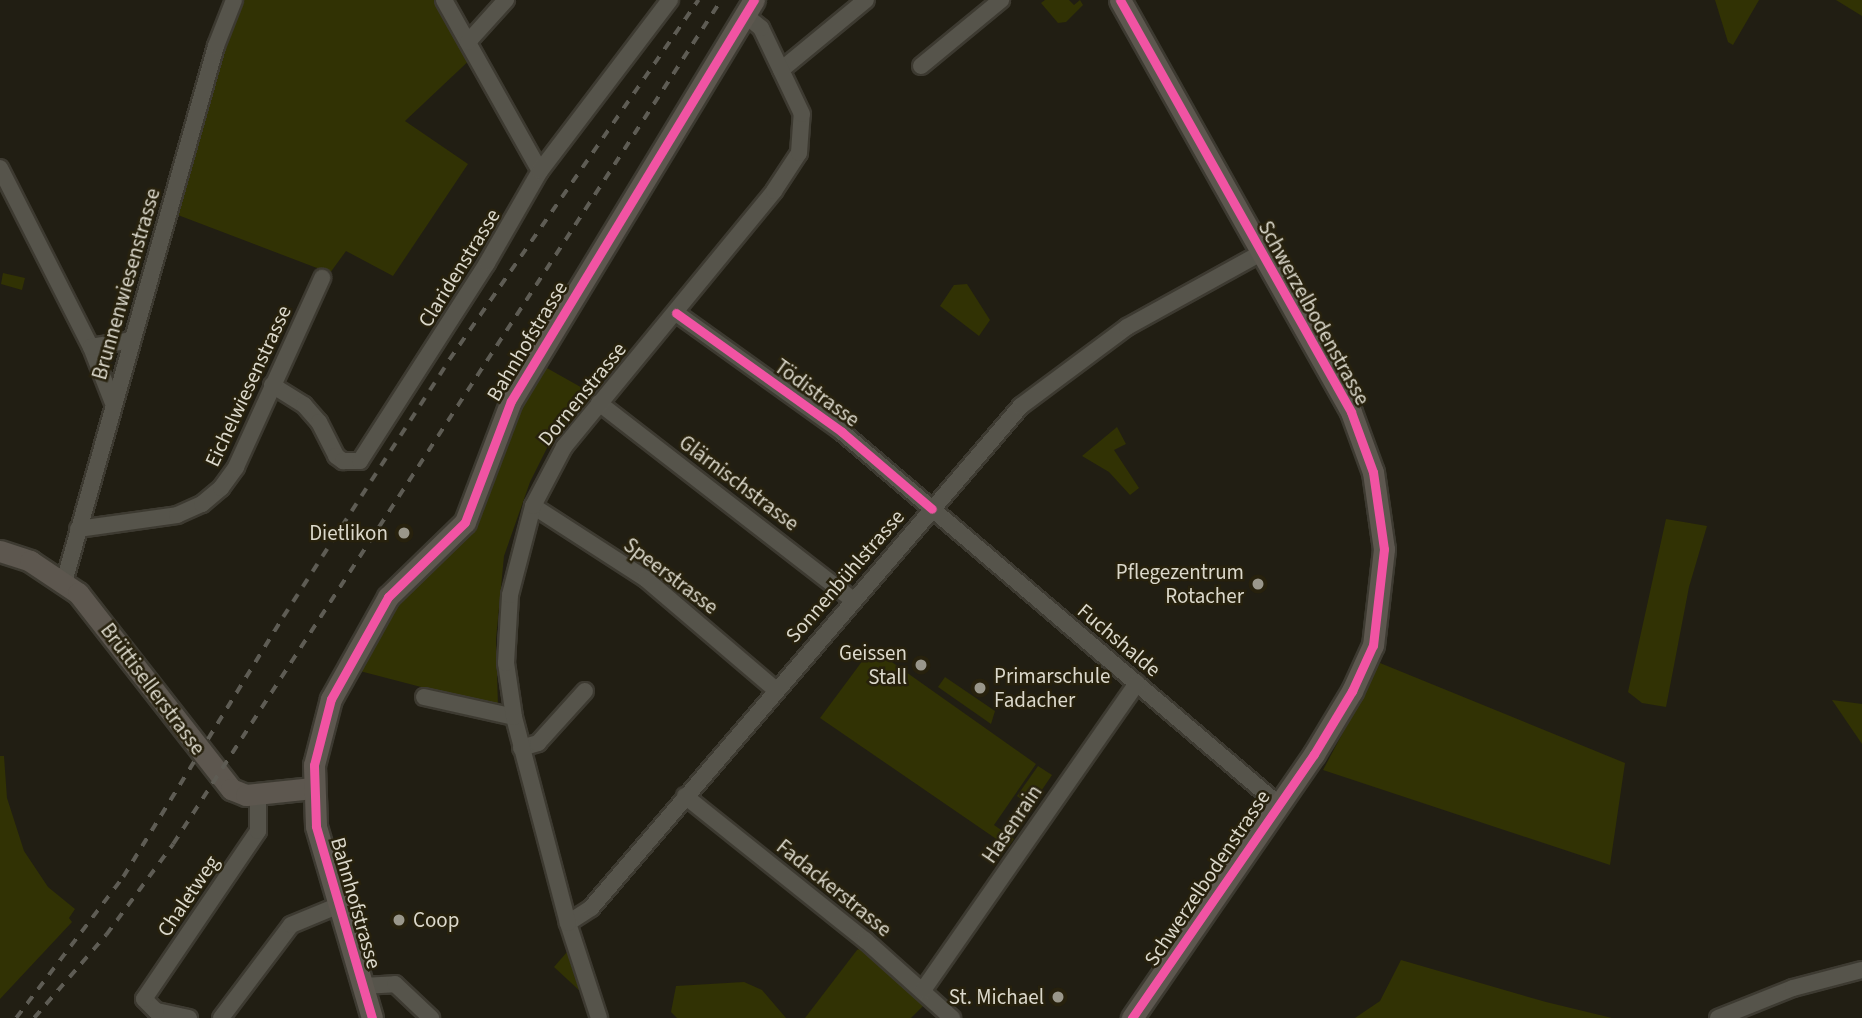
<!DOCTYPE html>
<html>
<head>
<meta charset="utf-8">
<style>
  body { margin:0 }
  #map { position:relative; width:1862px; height:1018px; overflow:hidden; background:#211e13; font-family:"Source Sans 3",sans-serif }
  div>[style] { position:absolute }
  .green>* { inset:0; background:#313204 }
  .roads { filter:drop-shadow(2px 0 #3d3a31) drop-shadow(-2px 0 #3d3a31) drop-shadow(0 2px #3d3a31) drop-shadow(0 -2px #3d3a31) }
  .street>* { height:16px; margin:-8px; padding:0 8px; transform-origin:8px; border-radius:8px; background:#56544b }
  .secondary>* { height:21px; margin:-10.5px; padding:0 10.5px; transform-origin:10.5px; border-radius:10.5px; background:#5d574f }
  .rail>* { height:3.5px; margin-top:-1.75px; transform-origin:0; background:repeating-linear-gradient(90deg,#5e5c54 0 9px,transparent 0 18px) }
  .cycleway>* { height:9px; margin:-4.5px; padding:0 4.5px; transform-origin:4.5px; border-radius:4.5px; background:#f153a3 }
  .dots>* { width:19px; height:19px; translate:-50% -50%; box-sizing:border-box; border:4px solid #27210d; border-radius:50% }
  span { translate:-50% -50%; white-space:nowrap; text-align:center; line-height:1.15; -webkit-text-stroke:5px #27210d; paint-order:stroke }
  .street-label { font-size:21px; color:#dbd8cb }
  .poi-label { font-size:21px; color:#dbd8cb }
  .right { translate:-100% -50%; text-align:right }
  .left { translate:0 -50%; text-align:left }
</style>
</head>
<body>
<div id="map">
  <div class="green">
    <div style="clip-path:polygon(234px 0,444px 0,475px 55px,405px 121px,468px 164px,393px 276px,346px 251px,330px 273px,170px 212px)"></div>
    <div style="clip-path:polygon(1045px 0,1069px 0,1074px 5px,1080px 0,1083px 5px,1066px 22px,1058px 23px,1041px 3px)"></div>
    <div style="clip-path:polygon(1715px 0,1759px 0,1733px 45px,1728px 42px)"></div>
    <div style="clip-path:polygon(1836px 0,1862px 0,1862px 16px)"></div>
    <div style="clip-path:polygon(3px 273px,25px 278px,22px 290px,1px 284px)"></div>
    <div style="clip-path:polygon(967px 284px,990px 320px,979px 336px,940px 306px,954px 285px)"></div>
    <div style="clip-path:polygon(538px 363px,593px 394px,550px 442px,530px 482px,504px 556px,496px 639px,498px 707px,352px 669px,398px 599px,461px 535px,503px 428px)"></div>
    <div style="clip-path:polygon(1117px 427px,1126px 444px,1114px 450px,1139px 488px,1130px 495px,1109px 472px,1082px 456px)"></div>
    <div style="clip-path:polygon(1666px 519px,1707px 526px,1689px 587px,1666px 707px,1642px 703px,1628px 692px)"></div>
    <div style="clip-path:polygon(872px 648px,1036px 764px,994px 825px,1014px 839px,1008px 847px,820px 718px)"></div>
    <div style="clip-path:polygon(1380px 663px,1625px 763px,1610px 865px,1323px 770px)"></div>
    <div style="clip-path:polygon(945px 677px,995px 711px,991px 724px,938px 687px)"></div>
    <div style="clip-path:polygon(1832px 700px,1862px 704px,1862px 744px)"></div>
    <div style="clip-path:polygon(0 756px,4px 756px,7px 798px,24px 851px,48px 887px,75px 909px,69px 918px,72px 922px,0 999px)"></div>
    <div style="clip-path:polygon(1038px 766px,1052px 775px,1031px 806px,1017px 796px)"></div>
    <div style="clip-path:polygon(864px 947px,927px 1002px,911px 1018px,805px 1018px,857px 950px)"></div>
    <div style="clip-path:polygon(567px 952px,582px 993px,554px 967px)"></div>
    <div style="clip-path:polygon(1401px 960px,1546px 1002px,1612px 1018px,1355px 1018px,1380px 1001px)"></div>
    <div style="clip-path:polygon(744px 982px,762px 990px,786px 1018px,677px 1018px,671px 1012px,676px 986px)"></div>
  </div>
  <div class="roads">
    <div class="street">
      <div style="left:444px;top:0;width:196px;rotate:60.7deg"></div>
      <div style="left:468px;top:42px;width:57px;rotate:-47.9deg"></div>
      <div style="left:921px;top:66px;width:104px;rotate:-39.5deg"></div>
      <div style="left:781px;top:70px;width:110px;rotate:-39.5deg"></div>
      <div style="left:0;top:168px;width:201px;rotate:63.1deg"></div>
      <div style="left:91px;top:347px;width:60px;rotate:68.6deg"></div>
      <div style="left:676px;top:313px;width:204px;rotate:35.6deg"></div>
      <div style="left:842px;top:432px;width:573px;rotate:40.47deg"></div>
      <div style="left:91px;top:347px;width:42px;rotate:-9.7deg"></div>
      <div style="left:272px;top:385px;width:38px;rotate:32deg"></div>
      <div style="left:304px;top:405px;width:23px;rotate:49deg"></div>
      <div style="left:319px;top:422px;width:38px;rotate:63deg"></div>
      <div style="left:336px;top:456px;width:9px;rotate:36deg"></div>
      <div style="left:343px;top:461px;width:17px"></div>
      <div style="left:360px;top:461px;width:235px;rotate:-57.3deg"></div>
      <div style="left:487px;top:263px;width:106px;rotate:-60.1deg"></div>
      <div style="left:540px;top:171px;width:215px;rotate:-52.8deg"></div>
      <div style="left:599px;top:403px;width:320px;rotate:37.8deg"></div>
      <div style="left:533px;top:506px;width:135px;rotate:32.9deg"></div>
      <div style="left:646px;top:579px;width:170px;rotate:40.5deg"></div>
      <div style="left:78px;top:529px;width:100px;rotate:-8deg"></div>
      <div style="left:177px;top:515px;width:27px;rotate:-24deg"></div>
      <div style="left:202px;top:504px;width:25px;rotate:-40deg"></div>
      <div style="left:221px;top:488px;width:26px;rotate:-54deg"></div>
      <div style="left:236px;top:467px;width:208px;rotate:-65.5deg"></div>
      <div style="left:64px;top:582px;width:557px;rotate:-74.17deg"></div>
      <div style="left:216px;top:46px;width:49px;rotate:-68.6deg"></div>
      <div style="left:424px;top:697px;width:92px;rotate:12.5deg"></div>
      <div style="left:521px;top:748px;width:18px;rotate:-16deg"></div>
      <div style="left:538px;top:743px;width:70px;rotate:-47.9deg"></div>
      <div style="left:685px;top:796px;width:231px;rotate:38.7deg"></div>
      <div style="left:865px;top:940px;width:117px;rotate:41.9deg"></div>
      <div style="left:568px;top:923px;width:27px;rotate:-33deg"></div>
      <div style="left:591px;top:908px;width:661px;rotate:-49.42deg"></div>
      <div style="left:1021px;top:406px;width:132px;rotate:-36.7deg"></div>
      <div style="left:1127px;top:327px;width:153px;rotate:-28.9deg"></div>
      <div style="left:362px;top:986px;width:33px;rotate:-3deg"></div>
      <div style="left:395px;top:984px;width:50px;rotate:43.4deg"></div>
      <div style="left:923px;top:990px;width:374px;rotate:-55.1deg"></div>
      <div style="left:189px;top:1018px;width:34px;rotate:-168deg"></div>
      <div style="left:156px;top:1011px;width:17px;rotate:-135deg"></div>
      <div style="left:144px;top:999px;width:203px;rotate:-55.8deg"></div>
      <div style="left:258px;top:831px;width:36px;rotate:-90deg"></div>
      <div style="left:221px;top:1018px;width:116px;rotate:-53deg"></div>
      <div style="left:291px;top:925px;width:50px;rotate:-22.4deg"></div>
      <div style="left:599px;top:1018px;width:100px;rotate:-108.1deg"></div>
      <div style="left:568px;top:923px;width:213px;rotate:-104.7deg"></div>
      <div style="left:514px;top:717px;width:55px;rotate:-98.4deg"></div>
      <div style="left:506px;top:663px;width:68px;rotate:-86.6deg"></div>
      <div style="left:510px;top:595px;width:92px;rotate:-75.5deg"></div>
      <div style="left:533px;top:506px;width:67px;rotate:-62.3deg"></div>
      <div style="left:564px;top:447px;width:331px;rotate:-50.6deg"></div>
      <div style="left:774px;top:191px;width:45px;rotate:-56.7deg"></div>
      <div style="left:799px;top:153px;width:39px;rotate:-86deg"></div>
      <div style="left:802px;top:114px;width:95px;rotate:-115.5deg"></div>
      <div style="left:761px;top:28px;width:22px;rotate:-141deg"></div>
      <div style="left:1718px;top:1018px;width:81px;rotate:-21.8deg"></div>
      <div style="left:1793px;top:988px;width:71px;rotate:-14.6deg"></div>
    </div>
    <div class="secondary">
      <div style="left:1120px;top:0;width:472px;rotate:60.7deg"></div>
      <div style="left:1351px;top:412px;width:64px;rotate:69.9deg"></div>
      <div style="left:1373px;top:472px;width:78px;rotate:81.9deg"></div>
      <div style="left:1384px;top:549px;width:97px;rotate:96.5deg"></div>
      <div style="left:1373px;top:645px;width:51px;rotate:114.5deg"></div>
      <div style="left:1352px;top:691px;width:74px;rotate:121.1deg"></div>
      <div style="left:1314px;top:754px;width:321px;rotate:124.6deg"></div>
      <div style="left:0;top:551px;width:32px;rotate:18deg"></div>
      <div style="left:30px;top:561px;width:58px;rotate:33.7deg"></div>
      <div style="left:78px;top:593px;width:249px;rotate:52deg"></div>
      <div style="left:231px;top:789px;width:16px;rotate:22deg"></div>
      <div style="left:246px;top:795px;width:67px;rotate:-6deg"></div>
      <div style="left:372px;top:1018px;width:200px;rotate:-106.3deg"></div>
      <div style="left:316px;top:826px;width:61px;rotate:-91.9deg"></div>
      <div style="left:314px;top:765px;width:68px;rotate:-75.6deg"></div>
      <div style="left:331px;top:699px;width:117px;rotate:-60.8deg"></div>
      <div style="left:388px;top:597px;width:107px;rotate:-44.2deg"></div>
      <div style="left:465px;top:522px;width:129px;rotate:-69.2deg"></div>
      <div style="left:511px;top:401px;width:469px;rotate:-58.8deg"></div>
    </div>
  </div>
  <div class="rail">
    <div style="left:16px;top:1018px;width:177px;rotate:-52.8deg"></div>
    <div style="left:123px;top:877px;width:305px;rotate:-58.4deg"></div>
    <div style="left:283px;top:617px;width:306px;rotate:-57.1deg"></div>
    <div style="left:449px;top:360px;width:438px;rotate:-55.3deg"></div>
    <div style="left:34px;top:1018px;width:110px;rotate:-49.1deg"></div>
    <div style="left:106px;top:935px;width:113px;rotate:-53.6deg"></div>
    <div style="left:173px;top:844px;width:1006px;rotate:-57deg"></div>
  </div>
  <div class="cycleway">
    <div style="left:1120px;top:0;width:472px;rotate:60.7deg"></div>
    <div style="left:1351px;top:412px;width:64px;rotate:69.9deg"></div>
    <div style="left:1373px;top:472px;width:78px;rotate:81.9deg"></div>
    <div style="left:1384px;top:549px;width:97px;rotate:96.5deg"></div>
    <div style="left:1373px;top:645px;width:51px;rotate:114.5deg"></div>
    <div style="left:1352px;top:691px;width:74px;rotate:121.1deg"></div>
    <div style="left:1314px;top:754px;width:321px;rotate:124.6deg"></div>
    <div style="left:676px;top:313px;width:204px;rotate:35.6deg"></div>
    <div style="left:842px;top:432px;width:118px;rotate:40.5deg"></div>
    <div style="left:372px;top:1018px;width:200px;rotate:-106.3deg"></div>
    <div style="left:316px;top:826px;width:61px;rotate:-91.9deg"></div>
    <div style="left:314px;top:765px;width:68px;rotate:-75.6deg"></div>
    <div style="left:331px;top:699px;width:117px;rotate:-60.8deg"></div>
    <div style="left:388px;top:597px;width:107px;rotate:-44.2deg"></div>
    <div style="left:465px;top:522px;width:129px;rotate:-69.2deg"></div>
    <div style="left:511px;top:401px;width:469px;rotate:-58.8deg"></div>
  </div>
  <div class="dots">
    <div style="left:404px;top:533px;background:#9a978b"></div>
    <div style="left:1258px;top:584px;background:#9a978b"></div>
    <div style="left:921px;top:665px;background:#9a978b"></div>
    <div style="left:980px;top:688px;background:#9a978b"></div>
    <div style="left:399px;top:920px;background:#9a978b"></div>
    <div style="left:1058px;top:997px;background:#9a978b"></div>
  </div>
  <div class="street-label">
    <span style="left:459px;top:268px;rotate:-58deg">Claridenstrasse</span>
    <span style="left:126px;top:284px;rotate:-74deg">Brunnenwiesenstrasse</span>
    <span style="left:1314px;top:313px;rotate:61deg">Schwerzelbodenstrasse</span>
    <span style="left:527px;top:341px;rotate:-59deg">Bahnhofstrasse</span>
    <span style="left:248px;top:386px;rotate:-65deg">Eichelwiesenstrasse</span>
    <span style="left:817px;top:393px;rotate:36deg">Tödistrasse</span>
    <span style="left:582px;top:394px;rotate:-51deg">Dornenstrasse</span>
    <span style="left:739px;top:483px;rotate:37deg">Glärnischstrasse</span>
    <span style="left:671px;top:576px;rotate:37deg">Speerstrasse</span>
    <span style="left:845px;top:576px;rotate:-49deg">Sonnenbühlstrasse</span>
    <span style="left:1119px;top:640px;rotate:40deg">Fuchshalde</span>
    <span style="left:153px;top:689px;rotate:53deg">Brüttisellerstrasse</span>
    <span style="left:1012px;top:824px;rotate:-56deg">Hasenrain</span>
    <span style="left:1207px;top:878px;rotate:-56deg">Schwerzelbodenstrasse</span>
    <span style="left:834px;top:888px;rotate:39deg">Fadackerstrasse</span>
    <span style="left:188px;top:896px;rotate:-56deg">Chaletweg</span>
    <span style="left:356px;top:903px;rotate:74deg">Bahnhofstrasse</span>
  </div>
  <div class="poi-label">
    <span class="right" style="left:388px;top:533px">Dietlikon</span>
    <span class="right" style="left:1244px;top:584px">Pflegezentrum<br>Rotacher</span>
    <span class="right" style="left:907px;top:665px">Geissen<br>Stall</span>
    <span class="left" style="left:994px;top:688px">Primarschule<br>Fadacher</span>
    <span class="left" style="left:413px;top:920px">Coop</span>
    <span class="right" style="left:1044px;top:997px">St. Michael</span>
  </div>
</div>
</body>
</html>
